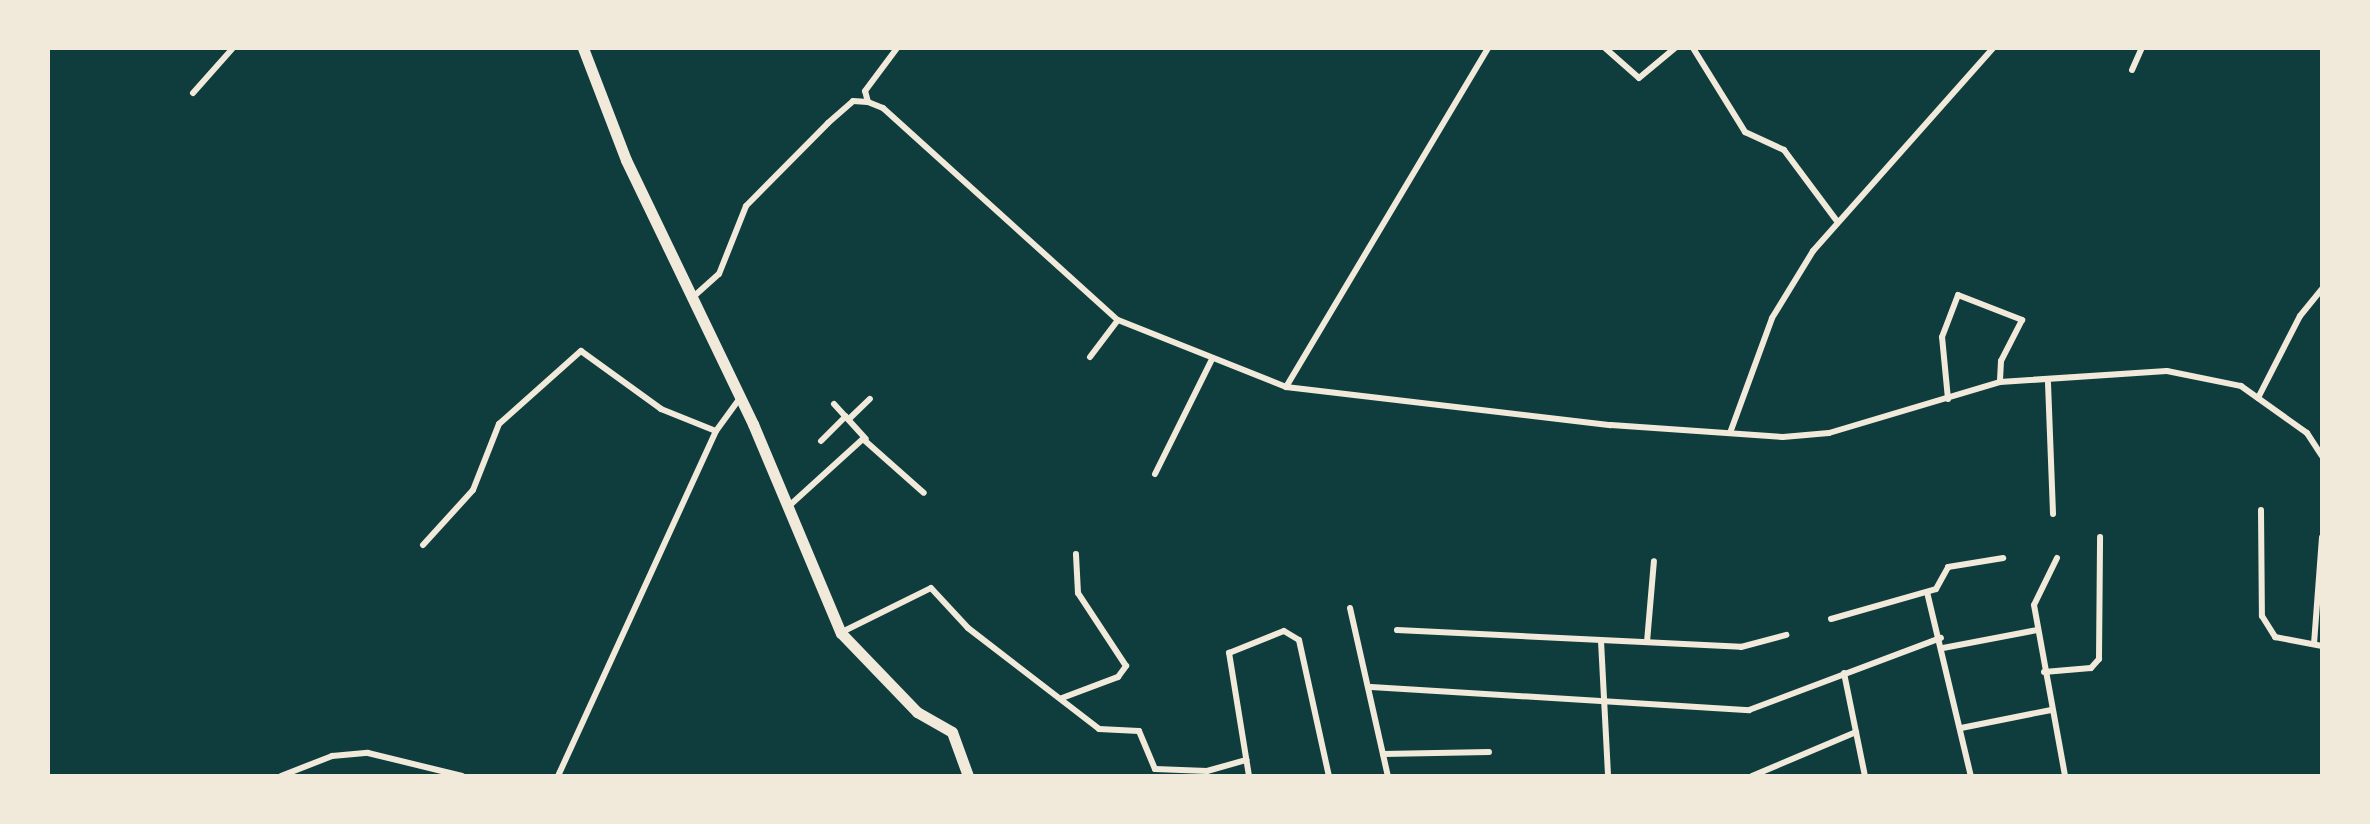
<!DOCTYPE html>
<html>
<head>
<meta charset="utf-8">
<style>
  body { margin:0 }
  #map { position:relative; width:2370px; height:824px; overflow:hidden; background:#0f3d3e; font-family:"Times New Roman",serif }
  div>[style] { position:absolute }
  .minor>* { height:6px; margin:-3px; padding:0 3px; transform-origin:3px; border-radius:3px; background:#f1e9da }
  .trunk>* { height:11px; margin:-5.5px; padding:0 5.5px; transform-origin:5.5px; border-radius:5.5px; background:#f1e9da }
  span { translate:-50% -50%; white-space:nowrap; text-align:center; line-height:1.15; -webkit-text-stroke:8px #f1e9da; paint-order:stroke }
  .frame { position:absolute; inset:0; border:50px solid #f1e9da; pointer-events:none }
</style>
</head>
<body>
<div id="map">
  <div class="minor">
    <div style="left:1605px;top:48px;width:45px;rotate:41.4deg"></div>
    <div style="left:1639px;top:78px;width:47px;rotate:-39.8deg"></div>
    <div style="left:1693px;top:48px;width:99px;rotate:58.2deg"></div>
    <div style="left:1745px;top:132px;width:43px;rotate:24.8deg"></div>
    <div style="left:1784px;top:150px;width:89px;rotate:53.3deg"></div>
    <div style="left:2132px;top:70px;width:24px;rotate:-66deg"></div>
    <div style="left:193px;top:93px;width:60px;rotate:-48.4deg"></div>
    <div style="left:868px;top:102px;width:11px;rotate:-105deg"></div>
    <div style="left:865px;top:91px;width:54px;rotate:-53.3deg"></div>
    <div style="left:692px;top:298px;width:36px;rotate:-42deg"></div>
    <div style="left:719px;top:274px;width:73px;rotate:-68.3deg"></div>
    <div style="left:746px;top:206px;width:117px;rotate:-45.3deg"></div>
    <div style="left:828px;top:123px;width:33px;rotate:-41deg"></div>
    <div style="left:853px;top:101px;width:15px;rotate:4deg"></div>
    <div style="left:868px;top:102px;width:16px;rotate:22deg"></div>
    <div style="left:883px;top:108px;width:316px;rotate:42.1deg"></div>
    <div style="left:1118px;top:320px;width:181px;rotate:21.7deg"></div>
    <div style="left:1286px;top:387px;width:327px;rotate:6.7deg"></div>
    <div style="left:1611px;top:425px;width:172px;rotate:4deg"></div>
    <div style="left:1783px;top:437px;width:46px;rotate:-5deg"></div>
    <div style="left:1829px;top:433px;width:178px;rotate:-16.6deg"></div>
    <div style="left:2000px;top:382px;width:167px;rotate:-3.8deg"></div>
    <div style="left:2167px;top:371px;width:76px;rotate:11.5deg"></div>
    <div style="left:2241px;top:386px;width:81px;rotate:35.5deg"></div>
    <div style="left:2307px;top:433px;width:27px;rotate:57deg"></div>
    <div style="left:1090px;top:357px;width:46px;rotate:-52.9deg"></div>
    <div style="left:2048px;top:383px;width:131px;rotate:87.8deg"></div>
    <div style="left:1286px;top:387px;width:395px;rotate:-59.2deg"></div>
    <div style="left:2258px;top:398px;width:92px;rotate:-62.9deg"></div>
    <div style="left:2300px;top:316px;width:35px;rotate:-51deg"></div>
    <div style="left:1948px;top:399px;width:62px;rotate:-95.5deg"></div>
    <div style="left:1942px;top:337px;width:45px;rotate:-69.1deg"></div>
    <div style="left:1958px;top:295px;width:69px;rotate:21.3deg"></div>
    <div style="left:2022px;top:320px;width:46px;rotate:117.1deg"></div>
    <div style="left:2001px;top:361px;width:21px;rotate:93deg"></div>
    <div style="left:834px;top:404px;width:47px;rotate:47.6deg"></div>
    <div style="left:849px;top:419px;width:29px;rotate:-44deg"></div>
    <div style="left:1730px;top:433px;width:122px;rotate:-69.9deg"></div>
    <div style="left:1772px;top:318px;width:79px;rotate:-58.5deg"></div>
    <div style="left:1813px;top:251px;width:271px;rotate:-48.4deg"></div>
    <div style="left:821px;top:441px;width:35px;rotate:-45deg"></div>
    <div style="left:1155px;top:474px;width:126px;rotate:-63.6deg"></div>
    <div style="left:789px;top:506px;width:100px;rotate:-42.2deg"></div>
    <div style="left:863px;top:439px;width:81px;rotate:41.5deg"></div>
    <div style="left:2261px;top:510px;width:106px;rotate:89.5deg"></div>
    <div style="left:2262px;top:616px;width:25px;rotate:58deg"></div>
    <div style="left:2275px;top:637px;width:48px;rotate:10.8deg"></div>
    <div style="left:423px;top:545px;width:74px;rotate:-47.7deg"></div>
    <div style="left:473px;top:490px;width:71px;rotate:-68.5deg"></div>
    <div style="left:499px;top:424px;width:110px;rotate:-41.7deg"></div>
    <div style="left:581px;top:351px;width:99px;rotate:35.9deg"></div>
    <div style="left:661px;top:409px;width:59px;rotate:21.8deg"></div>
    <div style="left:2057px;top:558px;width:52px;rotate:116.1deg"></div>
    <div style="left:2034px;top:605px;width:174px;rotate:79.7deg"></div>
    <div style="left:1927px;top:592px;width:189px;rotate:76.6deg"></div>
    <div style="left:1350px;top:608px;width:172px;rotate:77.3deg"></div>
    <div style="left:1831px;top:619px;width:109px;rotate:-15.9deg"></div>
    <div style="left:1936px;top:589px;width:25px;rotate:-61deg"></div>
    <div style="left:1948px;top:567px;width:56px;rotate:-9.3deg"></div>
    <div style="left:1397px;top:630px;width:344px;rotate:2.8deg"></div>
    <div style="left:1741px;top:647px;width:47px;rotate:-14.9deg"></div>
    <div style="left:842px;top:632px;width:99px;rotate:-26.3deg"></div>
    <div style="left:931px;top:588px;width:54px;rotate:47.2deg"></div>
    <div style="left:968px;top:628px;width:165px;rotate:37.6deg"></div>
    <div style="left:1099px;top:729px;width:40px;rotate:2.9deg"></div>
    <div style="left:1139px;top:731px;width:41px;rotate:67.2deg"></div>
    <div style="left:1155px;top:769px;width:52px;rotate:2.2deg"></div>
    <div style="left:1207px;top:771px;width:41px;rotate:-15.8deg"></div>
    <div style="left:1601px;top:641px;width:135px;rotate:87deg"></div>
    <div style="left:1647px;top:642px;width:81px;rotate:-85.1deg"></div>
    <div style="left:2314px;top:644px;width:107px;rotate:-85.7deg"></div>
    <div style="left:1943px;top:648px;width:96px;rotate:-10.8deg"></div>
    <div style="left:2044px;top:672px;width:47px;rotate:-4.9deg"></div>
    <div style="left:2091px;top:668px;width:12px;rotate:-48deg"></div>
    <div style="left:2099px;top:659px;width:122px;rotate:-89.5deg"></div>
    <div style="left:1844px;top:673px;width:105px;rotate:78.5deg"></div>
    <div style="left:1371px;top:687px;width:379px;rotate:3.5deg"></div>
    <div style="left:1749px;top:710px;width:205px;rotate:-20.6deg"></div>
    <div style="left:1062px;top:698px;width:60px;rotate:-20.6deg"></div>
    <div style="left:1118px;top:677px;width:14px;rotate:-54deg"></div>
    <div style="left:1126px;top:666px;width:87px;rotate:-123.3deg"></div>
    <div style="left:1078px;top:593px;width:39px;rotate:-93deg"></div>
    <div style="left:1961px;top:728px;width:92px;rotate:-11.3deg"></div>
    <div style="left:1383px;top:754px;width:106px;rotate:-1.1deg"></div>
    <div style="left:281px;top:776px;width:55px;rotate:-21.4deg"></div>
    <div style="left:332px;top:756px;width:36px;rotate:-5deg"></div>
    <div style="left:368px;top:753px;width:97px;rotate:13.7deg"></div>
    <div style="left:558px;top:776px;width:379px;rotate:-65.4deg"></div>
    <div style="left:716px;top:431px;width:39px;rotate:-54deg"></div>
    <div style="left:1249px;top:776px;width:125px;rotate:-99.2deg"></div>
    <div style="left:1229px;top:653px;width:59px;rotate:-21.8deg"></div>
    <div style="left:1284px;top:631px;width:17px;rotate:31deg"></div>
    <div style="left:1299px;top:640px;width:139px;rotate:77.6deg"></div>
    <div style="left:1752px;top:776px;width:113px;rotate:-22.9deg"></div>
  </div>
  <div class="trunk">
    <div style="left:583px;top:48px;width:120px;rotate:69deg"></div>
    <div style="left:626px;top:160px;width:293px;rotate:64.3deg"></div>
    <div style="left:753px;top:424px;width:227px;rotate:67.2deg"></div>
    <div style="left:841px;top:633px;width:110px;rotate:46.1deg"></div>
    <div style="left:917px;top:712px;width:40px;rotate:29.7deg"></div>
    <div style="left:952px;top:732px;width:47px;rotate:70deg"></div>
  </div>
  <div class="frame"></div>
</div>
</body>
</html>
